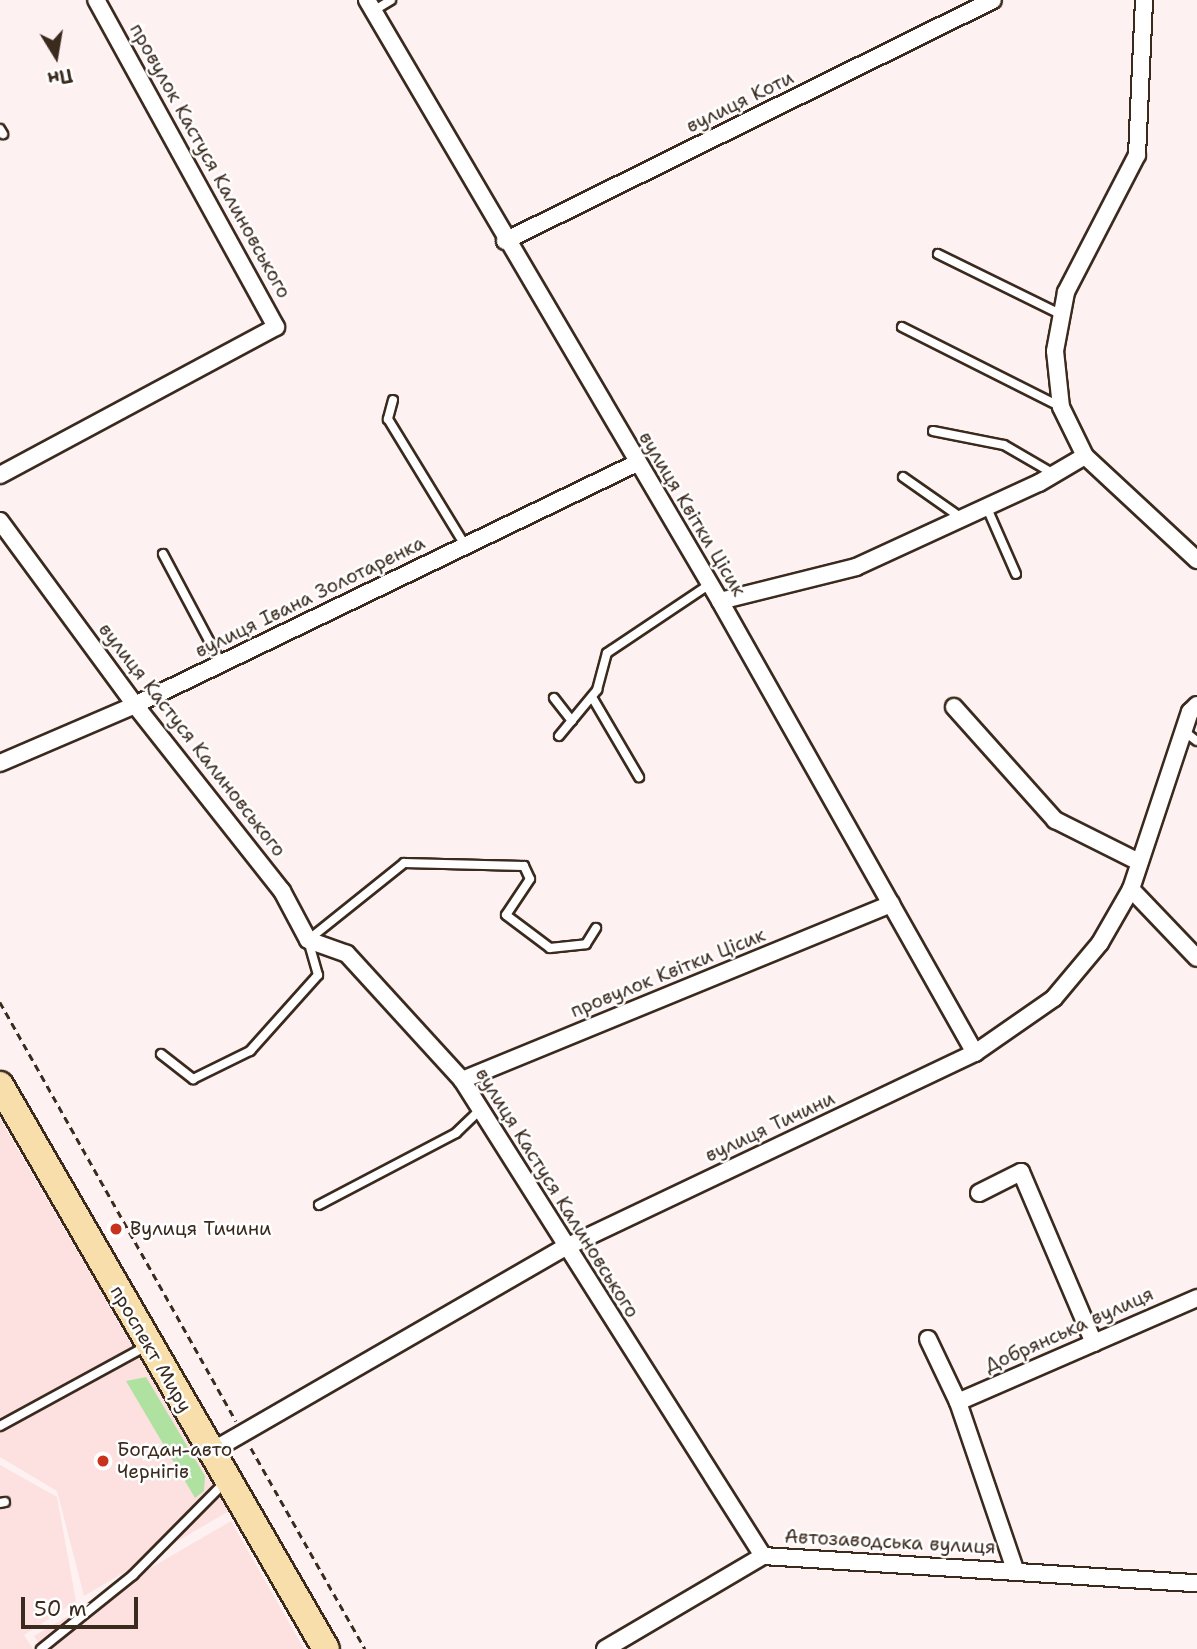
<!DOCTYPE html>
<html>
<head>
<meta charset="utf-8">
<style>
  body { margin:0 }
  #map { position:relative; width:1197px; height:1649px; overflow:hidden; background:#fef1f1; font-family:"Shantell Sans",sans-serif }
  div>[style] { position:absolute }
  .built>* { inset:0; background:#fce1e0 }
  .green>* { inset:0; background:#afe1a1 }
  .path>* { height:2.5px; margin-top:-1.25px; transform-origin:0; background:repeating-linear-gradient(90deg,#3b2a1e 0 7px,transparent 0 12px) }
  .roads { filter:drop-shadow(2px 0 #3b2a1e) drop-shadow(-2px 0 #3b2a1e) drop-shadow(0 2px #3b2a1e) drop-shadow(0 -2px #3b2a1e) }
  .lane>* { height:8px; margin:-4px; padding:0 4px; transform-origin:4px; border-radius:4px; background:#fff }
  .street>* { height:16px; margin:-8px; padding:0 8px; transform-origin:8px; border-radius:8px; background:#fff }
  .primary>* { height:26px; margin:-13px; padding:0 13px; transform-origin:13px; border-radius:13px; background:#f8deab }
  .dots>* { width:19px; height:19px; translate:-50% -50%; box-sizing:border-box; border:4px solid #fff; border-radius:50% }
  span { translate:-50% -50%; white-space:nowrap; text-align:center; line-height:1.15; -webkit-text-stroke:5px #fff; paint-order:stroke }
  .street-label { font-size:19px; color:#3b2a1e }
  .poi-label { font-size:19px; color:#3b2a1e }
  .left { translate:0 -50%; text-align:left }
  .north { position:absolute; left:21px; top:21px; width:70px; height:70px; -webkit-text-stroke:5px #fff; paint-order:stroke; rotate:169deg; font-size:19px; font-weight:700; line-height:28px; text-align:center; color:#3b2a1e }
  .north::after { content:''; display:block; margin:auto; width:24px; height:32px; background:#3b2a1e; clip-path:polygon(50% 0,100% 100%,50% 72%,0 100%) }
  .scale { position:absolute; left:21px; top:1597px; width:117px; height:32px; box-sizing:border-box; border:4px solid #3b2a1e; border-top:0; padding-left:9px; font-size:21px; line-height:24px; white-space:nowrap; color:#3b2a1e; -webkit-text-stroke:5px #fff; paint-order:stroke }
</style>
</head>
<body>
<div id="map">
  <div class="built">
    <div style="clip-path:polygon(0 1119px,229px 1511px,84px 1596px,57px 1491px,0 1457px)"></div>
    <div style="clip-path:polygon(0 1465px,57px 1497px,76px 1601px,24px 1635px,33px 1649px,0 1649px)"></div>
    <div style="clip-path:polygon(231px 1521px,304px 1649px,42px 1649px,34px 1636px)"></div>
  </div>
  <div class="green">
    <div style="clip-path:polygon(146px 1377px,205px 1476px,204px 1491px,195px 1498px,126px 1381px)"></div>
  </div>
  <div class="path">
    <div style="left:0;top:1002px;width:481px;rotate:60.6deg"></div>
    <div style="left:251px;top:1448px;width:231px;rotate:60.4deg"></div>
  </div>
  <div class="roads">
    <div class="lane">
      <div style="left:373px;top:11px;width:21px;rotate:-31deg"></div>
      <div style="left:0;top:129px;width:6px;rotate:59deg"></div>
      <div style="left:938px;top:254px;width:138px;rotate:26.2deg"></div>
      <div style="left:902px;top:327px;width:178px;rotate:26.7deg"></div>
      <div style="left:393px;top:400px;width:20px;rotate:105deg"></div>
      <div style="left:388px;top:419px;width:148px;rotate:58.6deg"></div>
      <div style="left:933px;top:431px;width:72px;rotate:11.2deg"></div>
      <div style="left:1004px;top:445px;width:58px;rotate:30.1deg"></div>
      <div style="left:903px;top:477px;width:73px;rotate:35deg"></div>
      <div style="left:987px;top:508px;width:72px;rotate:66.3deg"></div>
      <div style="left:163px;top:554px;width:123px;rotate:62deg"></div>
      <div style="left:592px;top:697px;width:93px;rotate:59.6deg"></div>
      <div style="left:554px;top:698px;width:29px;rotate:52deg"></div>
      <div style="left:1184px;top:731px;width:16px;rotate:38deg"></div>
      <div style="left:559px;top:736px;width:60px;rotate:-50.4deg"></div>
      <div style="left:597px;top:690px;width:38px;rotate:-75deg"></div>
      <div style="left:607px;top:653px;width:124px;rotate:-33.8deg"></div>
      <div style="left:161px;top:1054px;width:41px;rotate:38deg"></div>
      <div style="left:193px;top:1079px;width:64px;rotate:-26.2deg"></div>
      <div style="left:250px;top:1051px;width:102px;rotate:-48.2deg"></div>
      <div style="left:318px;top:975px;width:36px;rotate:-106deg"></div>
      <div style="left:308px;top:940px;width:123px;rotate:-38.7deg"></div>
      <div style="left:404px;top:863px;width:120px;rotate:1.4deg"></div>
      <div style="left:524px;top:866px;width:14px;rotate:65deg"></div>
      <div style="left:530px;top:879px;width:43px;rotate:123.7deg"></div>
      <div style="left:506px;top:915px;width:55px;rotate:36.9deg"></div>
      <div style="left:550px;top:948px;width:36px;rotate:-6deg"></div>
      <div style="left:586px;top:944px;width:19px;rotate:-58deg"></div>
      <div style="left:319px;top:1205px;width:155px;rotate:-27.7deg"></div>
      <div style="left:456px;top:1133px;width:33px;rotate:-44deg"></div>
      <div style="left:0;top:1426px;width:165px;rotate:-28.6deg"></div>
      <div style="left:0;top:1503px;width:5px;rotate:-11deg"></div>
      <div style="left:41px;top:1649px;width:118px;rotate:-38.8deg"></div>
      <div style="left:133px;top:1575px;width:132px;rotate:-45.3deg"></div>
    </div>
    <div class="street">
      <div style="left:367px;top:0;width:697px;rotate:59.57deg"></div>
      <div style="left:720px;top:601px;width:519px;rotate:60.57deg"></div>
      <div style="left:505px;top:241px;width:544px;rotate:-26.28deg"></div>
      <div style="left:1085px;top:456px;width:55px;rotate:-116.1deg"></div>
      <div style="left:1061px;top:407px;width:56px;rotate:-96.1deg"></div>
      <div style="left:1055px;top:351px;width:60px;rotate:-79.4deg"></div>
      <div style="left:1066px;top:292px;width:154px;rotate:-62.6deg"></div>
      <div style="left:1137px;top:155px;width:155px;rotate:-87.4deg"></div>
      <div style="left:0;top:475px;width:313px;rotate:-28.2deg"></div>
      <div style="left:276px;top:327px;width:373px;rotate:-118.8deg"></div>
      <div style="left:0;top:521px;width:228px;rotate:53.7deg"></div>
      <div style="left:135px;top:705px;width:237px;rotate:51.7deg"></div>
      <div style="left:282px;top:891px;width:55px;rotate:62deg"></div>
      <div style="left:308px;top:940px;width:41px;rotate:19.7deg"></div>
      <div style="left:347px;top:954px;width:171px;rotate:47.6deg"></div>
      <div style="left:462px;top:1080px;width:563px;rotate:57.69deg"></div>
      <div style="left:720px;top:601px;width:140px;rotate:-14deg"></div>
      <div style="left:856px;top:567px;width:201px;rotate:-24.7deg"></div>
      <div style="left:1039px;top:483px;width:53px;rotate:-30.4deg"></div>
      <div style="left:1085px;top:456px;width:153px;rotate:42.9deg"></div>
      <div style="left:954px;top:707px;width:152px;rotate:48.2deg"></div>
      <div style="left:1055px;top:820px;width:94px;rotate:26.6deg"></div>
      <div style="left:0;top:763px;width:147px;rotate:-23.2deg"></div>
      <div style="left:135px;top:705px;width:557px;rotate:-25.74deg"></div>
      <div style="left:1131px;top:889px;width:95px;rotate:46.3deg"></div>
      <div style="left:462px;top:1080px;width:464px;rotate:-22.3deg"></div>
      <div style="left:979px;top:1193px;width:47px;rotate:-26.6deg"></div>
      <div style="left:1021px;top:1172px;width:186px;rotate:66.9deg"></div>
      <div style="left:928px;top:1339px;width:70px;rotate:64.5deg"></div>
      <div style="left:958px;top:1402px;width:176px;rotate:71.2deg"></div>
      <div style="left:958px;top:1402px;width:261px;rotate:-23.5deg"></div>
      <div style="left:212px;top:1451px;width:409px;rotate:-30deg"></div>
      <div style="left:566px;top:1247px;width:453px;rotate:-25.4deg"></div>
      <div style="left:975px;top:1053px;width:96px;rotate:-34.8deg"></div>
      <div style="left:1054px;top:998px;width:72px;rotate:-50.1deg"></div>
      <div style="left:1100px;top:943px;width:62px;rotate:-60.1deg"></div>
      <div style="left:1131px;top:889px;width:187px;rotate:-71.6deg"></div>
      <div style="left:1190px;top:712px;width:10px;rotate:-45deg"></div>
      <div style="left:605px;top:1649px;width:183px;rotate:-30.5deg"></div>
      <div style="left:763px;top:1556px;width:435px;rotate:3.6deg"></div>
    </div>
    <div class="primary">
      <div style="left:0;top:1085px;width:651px;rotate:59.97deg"></div>
    </div>
  </div>
  <div class="dots">
    <div style="left:116px;top:1229px;background:#c8321e"></div>
    <div style="left:103px;top:1461px;background:#c8321e"></div>
  </div>
  <div class="street-label">
    <span style="left:740px;top:102px;rotate:-26deg">вулиця Коти</span>
    <span style="left:210px;top:161px;rotate:61deg">провулок Кастуся Калиновського</span>
    <span style="left:692px;top:514px;rotate:59deg">вулиця Квітки Цісик</span>
    <span style="left:310px;top:597px;rotate:-26deg">вулиця Івана Золотаренка</span>
    <span style="left:192px;top:740px;rotate:52deg">вулиця Кастуся Калиновського</span>
    <span style="left:668px;top:973px;rotate:-22deg">провулок Квітки Цісик</span>
    <span style="left:770px;top:1127px;rotate:-25deg">вулиця Тичини</span>
    <span style="left:557px;top:1193px;rotate:58deg">вулиця Кастуся Калиновського</span>
    <span style="left:1069px;top:1330px;rotate:-24deg">Добрянська вулиця</span>
    <span style="left:151px;top:1349px;rotate:60deg">проспект Миру</span>
    <span style="left:890px;top:1542px;rotate:3deg">Автозаводська вулиця</span>
  </div>
  <div class="poi-label">
    <span class="left" style="left:130px;top:1229px">Вулиця Тичини</span>
    <span class="left" style="left:117px;top:1461px">Богдан-авто<br>Чернігів</span>
  </div>
  <div class="north">Пн</div>
  <div class="scale">50 m</div>
</div>
</body>
</html>
